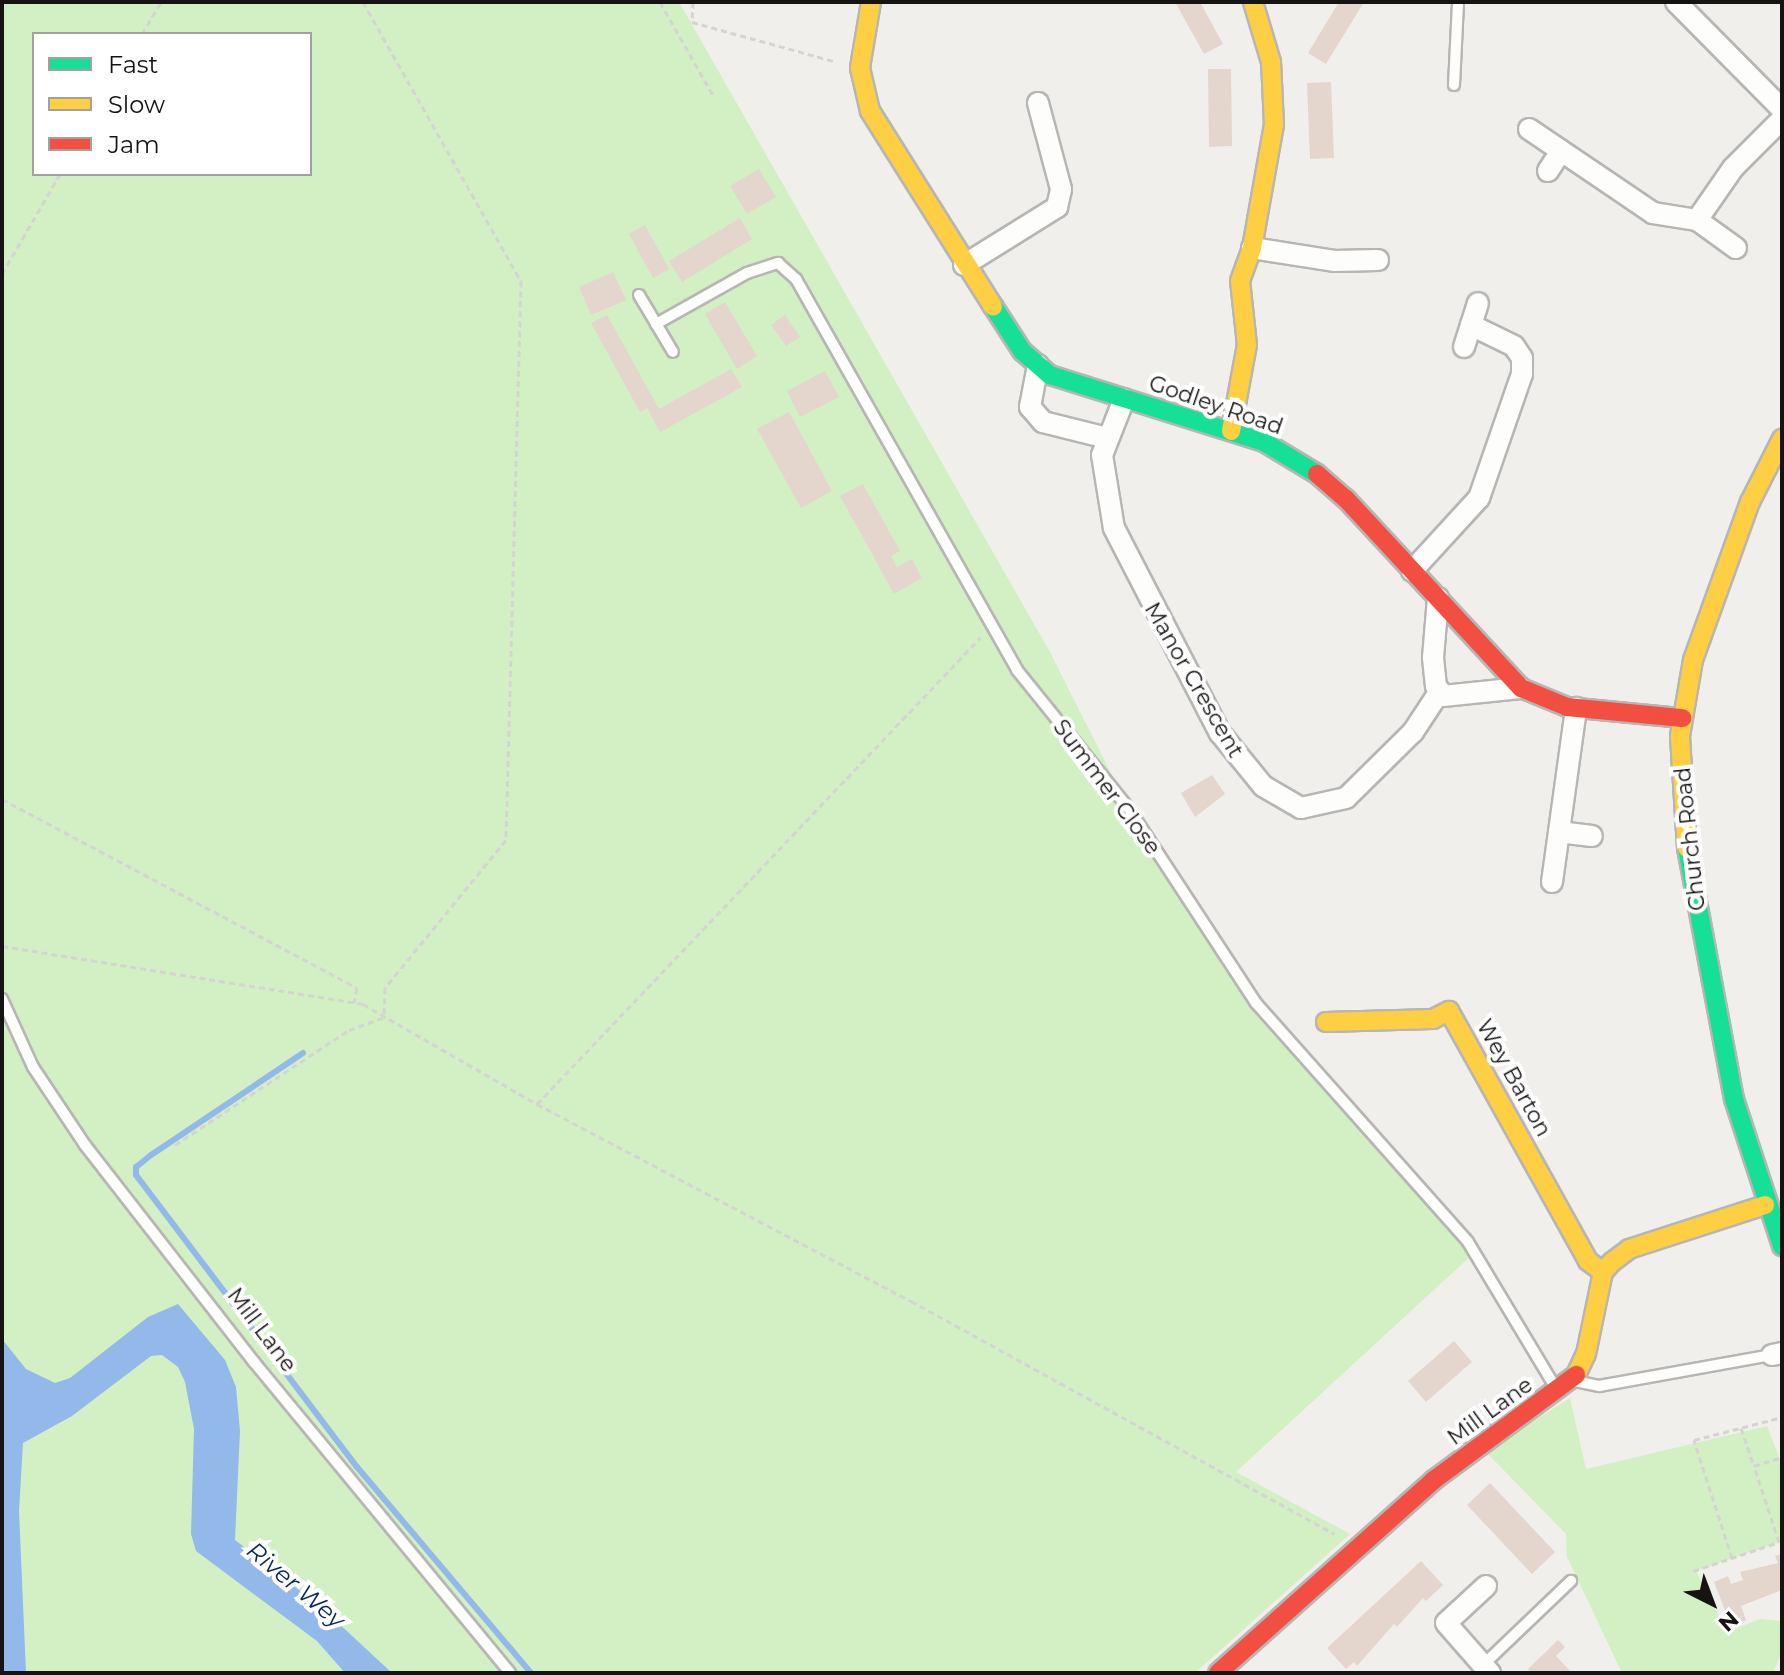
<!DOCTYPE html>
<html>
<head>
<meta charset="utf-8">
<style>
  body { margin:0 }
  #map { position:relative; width:1784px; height:1675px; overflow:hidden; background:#f1efec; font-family:Montserrat,sans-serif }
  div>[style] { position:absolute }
  .green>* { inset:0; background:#d2f0c3 }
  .water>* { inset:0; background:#92b9ea }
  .stream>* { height:6px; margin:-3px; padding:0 3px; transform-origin:3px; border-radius:3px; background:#92b9ea }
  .building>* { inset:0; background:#e4d5cd }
  .path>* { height:3px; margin-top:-1.5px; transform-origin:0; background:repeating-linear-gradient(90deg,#d5d4d3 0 6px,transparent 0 10px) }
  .roads { filter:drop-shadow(2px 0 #b7b6b4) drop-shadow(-2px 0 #b7b6b4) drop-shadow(0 2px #b7b6b4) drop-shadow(0 -2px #b7b6b4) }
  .lane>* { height:10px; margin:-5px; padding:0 5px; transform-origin:5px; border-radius:5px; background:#fdfdfc }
  .street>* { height:20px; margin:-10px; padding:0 10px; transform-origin:10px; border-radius:10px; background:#fdfdfc }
  .fast>* { height:18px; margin:-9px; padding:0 9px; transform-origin:9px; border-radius:9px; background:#16e098 }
  .slow>* { height:18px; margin:-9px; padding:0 9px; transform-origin:9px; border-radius:9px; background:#ffcf43 }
  .jam>* { height:18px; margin:-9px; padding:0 9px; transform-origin:9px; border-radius:9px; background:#f24e42 }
  span { translate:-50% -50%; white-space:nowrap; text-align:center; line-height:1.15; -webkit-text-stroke:8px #fff; paint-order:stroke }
  .street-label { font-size:22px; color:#161413 }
  .water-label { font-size:24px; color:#042a57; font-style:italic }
  .frame { position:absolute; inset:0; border:4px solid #161413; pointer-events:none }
  .legend { position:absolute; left:32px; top:32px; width:280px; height:144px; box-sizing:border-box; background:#fff; border:2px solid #a2a1a1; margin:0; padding:10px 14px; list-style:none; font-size:24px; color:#161413 }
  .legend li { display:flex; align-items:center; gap:16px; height:40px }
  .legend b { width:40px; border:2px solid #a2a1a1 }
  .north { position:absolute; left:1672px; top:1563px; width:80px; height:80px; -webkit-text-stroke:6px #fff; paint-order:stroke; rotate:138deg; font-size:22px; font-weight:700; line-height:32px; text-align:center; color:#161413 }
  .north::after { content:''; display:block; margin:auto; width:28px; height:36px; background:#161413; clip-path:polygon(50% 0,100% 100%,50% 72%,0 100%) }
</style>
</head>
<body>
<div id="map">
  <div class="green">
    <div style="clip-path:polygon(evenodd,2px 2px,679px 2px,1050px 652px,1129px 809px,1256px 1003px,1474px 1253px,1236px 1472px,1350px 1534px,1195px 1673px,2px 1673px,2px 2px,34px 34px,310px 34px,310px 174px,34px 174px,34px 34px)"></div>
    <div style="clip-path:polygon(1570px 1398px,1586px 1469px,1767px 1426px,1782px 1465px,1782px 1541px,1696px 1571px,1727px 1632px,1760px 1619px,1782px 1621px,1782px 1652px,1773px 1673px,1622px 1673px,1567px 1557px,1566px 1534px,1485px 1451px)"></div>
  </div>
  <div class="water">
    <div style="clip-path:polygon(178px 1304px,225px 1360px,236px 1387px,240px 1431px,235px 1540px,321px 1607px,392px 1673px,345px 1673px,317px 1641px,196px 1551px,191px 1534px,194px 1429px,185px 1382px,178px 1367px,162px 1355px,151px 1356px,72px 1416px,23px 1443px,19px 1511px,26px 1673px,2px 1673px,2px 1339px,26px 1369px,55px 1383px,70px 1378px,148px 1317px)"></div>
  </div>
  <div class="stream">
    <div style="left:303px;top:1053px;width:183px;rotate:146.1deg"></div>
    <div style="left:151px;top:1155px;width:19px;rotate:141deg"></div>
    <div style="left:136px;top:1167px;width:8px;rotate:90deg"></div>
    <div style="left:136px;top:1175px;width:366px;rotate:52.9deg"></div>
    <div style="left:357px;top:1467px;width:270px;rotate:49.8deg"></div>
  </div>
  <div class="building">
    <div style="clip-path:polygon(1175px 2px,1200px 2px,1223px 44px,1204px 54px)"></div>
    <div style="clip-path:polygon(1339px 2px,1364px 2px,1326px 64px,1308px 53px)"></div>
    <div style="clip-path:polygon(1208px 69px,1231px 69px,1232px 146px,1209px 147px)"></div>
    <div style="clip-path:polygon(1331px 82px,1334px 158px,1310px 159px,1307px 83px)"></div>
    <div style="clip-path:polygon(759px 169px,776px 197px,747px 214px,730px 186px)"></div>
    <div style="clip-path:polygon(740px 218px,752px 239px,682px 282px,669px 261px)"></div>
    <div style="clip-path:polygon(645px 225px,669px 269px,653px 278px,629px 234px)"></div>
    <div style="clip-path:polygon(613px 272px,626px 300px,591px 315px,579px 287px)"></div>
    <div style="clip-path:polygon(725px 302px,757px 356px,737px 369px,705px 314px)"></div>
    <div style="clip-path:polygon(607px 315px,659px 409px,731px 369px,742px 387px,660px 432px,647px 408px,640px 412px,591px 323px)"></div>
    <div style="clip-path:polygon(785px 315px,800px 337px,786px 346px,771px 325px)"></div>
    <div style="clip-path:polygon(825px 371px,839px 397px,800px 417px,787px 391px)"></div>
    <div style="clip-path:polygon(789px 412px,832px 491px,801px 508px,757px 429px)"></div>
    <div style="clip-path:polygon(863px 484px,900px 551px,891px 556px,897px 567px,912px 559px,922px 578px,894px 594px,840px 496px)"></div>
    <div style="clip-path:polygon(1212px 775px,1225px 794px,1195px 817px,1181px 793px)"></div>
    <div style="clip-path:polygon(1454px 1341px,1472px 1362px,1426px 1402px,1408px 1381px)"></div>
    <div style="clip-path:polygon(1490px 1483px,1555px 1552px,1532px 1574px,1467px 1505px)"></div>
    <div style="clip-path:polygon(1782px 1554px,1782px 1590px,1741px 1606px,1746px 1620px,1731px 1626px,1714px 1582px,1728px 1576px,1731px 1584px,1743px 1580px,1740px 1572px,1778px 1563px,1775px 1556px)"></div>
    <div style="clip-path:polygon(1421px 1561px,1443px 1585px,1426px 1601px,1423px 1598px,1397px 1627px,1394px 1624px,1357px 1666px,1354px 1662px,1346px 1669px,1327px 1648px)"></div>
    <div style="clip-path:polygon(1558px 1640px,1565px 1647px,1556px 1656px,1572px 1673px,1531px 1673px,1528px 1669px)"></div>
  </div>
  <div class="path">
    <div style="left:363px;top:2px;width:321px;rotate:60.5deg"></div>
    <div style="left:521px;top:281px;width:559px;rotate:91.54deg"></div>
    <div style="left:506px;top:840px;width:191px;rotate:129.3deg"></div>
    <div style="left:385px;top:988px;width:29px;rotate:92deg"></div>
    <div style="left:660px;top:2px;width:109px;rotate:60.4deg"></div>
    <div style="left:693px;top:2px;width:20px;rotate:93deg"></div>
    <div style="left:692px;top:22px;width:150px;rotate:15.4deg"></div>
    <div style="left:142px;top:34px;width:37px;rotate:-59deg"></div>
    <div style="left:2px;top:274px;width:116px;rotate:-59.9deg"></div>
    <div style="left:2px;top:799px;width:402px;rotate:28deg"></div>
    <div style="left:357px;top:988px;width:15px;rotate:101deg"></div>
    <div style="left:2px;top:946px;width:366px;rotate:9.1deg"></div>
    <div style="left:363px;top:1004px;width:201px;rotate:29.9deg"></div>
    <div style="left:537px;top:1104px;width:423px;rotate:27.8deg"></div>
    <div style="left:911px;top:1301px;width:483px;rotate:28.8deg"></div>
    <div style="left:537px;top:1104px;width:644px;rotate:-46.45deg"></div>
    <div style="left:175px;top:1145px;width:209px;rotate:-33.5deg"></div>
    <div style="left:349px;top:1030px;width:37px;rotate:-20deg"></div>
    <div style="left:1741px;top:1428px;width:40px;rotate:71.1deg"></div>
    <div style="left:1732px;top:1558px;width:124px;rotate:-107.9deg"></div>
    <div style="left:1694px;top:1440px;width:91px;rotate:-14.6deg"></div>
    <div style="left:1693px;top:1571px;width:91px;rotate:-18.6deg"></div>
    <div style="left:1779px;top:1542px;width:80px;rotate:-108.2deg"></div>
    <div style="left:1754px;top:1466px;width:29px;rotate:-18deg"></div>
  </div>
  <div class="roads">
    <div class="lane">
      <div style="left:1454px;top:85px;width:83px;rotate:-87.2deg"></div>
      <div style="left:639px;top:295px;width:66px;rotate:59.2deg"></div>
      <div style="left:656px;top:324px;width:104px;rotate:-29.3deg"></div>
      <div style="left:747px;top:273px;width:33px;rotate:-18deg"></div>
      <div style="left:778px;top:263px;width:24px;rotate:42deg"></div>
      <div style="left:796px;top:279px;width:449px;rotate:60.5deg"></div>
      <div style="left:1017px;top:670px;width:179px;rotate:51.1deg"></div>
      <div style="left:1129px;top:809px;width:232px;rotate:56.8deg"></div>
      <div style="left:1256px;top:1003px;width:319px;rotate:48.4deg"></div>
      <div style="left:1468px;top:1242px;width:173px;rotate:59deg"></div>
      <div style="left:2px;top:999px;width:75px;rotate:65.5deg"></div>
      <div style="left:33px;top:1067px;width:94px;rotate:56.3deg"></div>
      <div style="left:85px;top:1145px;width:275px;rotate:52.1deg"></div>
      <div style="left:254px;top:1362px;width:403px;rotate:50.5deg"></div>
      <div style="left:1575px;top:1381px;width:25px;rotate:12deg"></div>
      <div style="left:1599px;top:1386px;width:176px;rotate:-10.2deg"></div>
      <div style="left:1483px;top:1665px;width:122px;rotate:-43.7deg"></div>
    </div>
    <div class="street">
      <div style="left:1676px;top:2px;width:151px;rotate:45.3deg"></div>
      <div style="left:1529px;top:129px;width:150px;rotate:34.1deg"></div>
      <div style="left:1653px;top:213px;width:45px;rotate:9deg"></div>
      <div style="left:1697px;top:220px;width:48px;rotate:35.7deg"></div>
      <div style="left:1548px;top:171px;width:24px;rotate:-57deg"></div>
      <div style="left:1697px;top:220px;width:63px;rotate:-55.3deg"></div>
      <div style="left:1733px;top:168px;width:69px;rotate:-45deg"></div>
      <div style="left:1252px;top:248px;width:83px;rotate:9deg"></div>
      <div style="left:1334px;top:261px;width:44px;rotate:-1.3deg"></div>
      <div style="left:964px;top:265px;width:110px;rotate:-31.9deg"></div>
      <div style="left:1057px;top:207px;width:18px;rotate:-77deg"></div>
      <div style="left:1061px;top:189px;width:89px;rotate:-105deg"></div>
      <div style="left:1464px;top:347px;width:46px;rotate:-72.3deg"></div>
      <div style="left:1038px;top:365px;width:43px;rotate:100.8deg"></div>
      <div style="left:1030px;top:407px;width:20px;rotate:49deg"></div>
      <div style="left:1043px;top:422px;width:66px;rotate:14deg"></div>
      <div style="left:1124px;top:399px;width:60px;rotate:111.4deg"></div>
      <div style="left:1102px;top:455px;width:74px;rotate:80.7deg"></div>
      <div style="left:1114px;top:528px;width:231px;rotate:62.7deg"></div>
      <div style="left:1220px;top:733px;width:68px;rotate:50.9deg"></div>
      <div style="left:1263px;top:786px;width:44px;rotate:30.1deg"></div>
      <div style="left:1301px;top:808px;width:46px;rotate:-12.5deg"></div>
      <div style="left:1346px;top:798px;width:94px;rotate:-44.6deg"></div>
      <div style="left:1413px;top:732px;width:49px;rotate:-56.6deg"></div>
      <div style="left:1412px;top:571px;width:99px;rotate:-47.5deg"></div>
      <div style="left:1479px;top:498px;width:131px;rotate:-70.9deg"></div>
      <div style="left:1522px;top:374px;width:16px;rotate:-90deg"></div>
      <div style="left:1522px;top:358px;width:14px;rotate:-124deg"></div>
      <div style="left:1514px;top:346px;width:48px;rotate:-154deg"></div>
      <div style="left:1438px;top:598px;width:60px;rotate:94.8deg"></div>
      <div style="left:1433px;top:658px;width:28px;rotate:84deg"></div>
      <div style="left:1436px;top:686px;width:12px;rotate:55deg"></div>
      <div style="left:1443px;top:696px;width:78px;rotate:-5.9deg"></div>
      <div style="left:1559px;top:832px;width:33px;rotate:7deg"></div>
      <div style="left:1552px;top:882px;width:176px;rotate:-82.1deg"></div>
      <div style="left:1772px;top:1355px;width:10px;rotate:-11deg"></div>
      <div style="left:1486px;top:1586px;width:54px;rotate:137.2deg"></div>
      <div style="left:1446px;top:1623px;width:67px;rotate:48.7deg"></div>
    </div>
    <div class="fast">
      <div style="left:993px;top:306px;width:54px;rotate:57.2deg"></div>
      <div style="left:1022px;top:351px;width:37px;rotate:41deg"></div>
      <div style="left:1050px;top:375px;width:224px;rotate:17.4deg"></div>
      <div style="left:1264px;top:442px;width:62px;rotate:31.1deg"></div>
      <div style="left:1687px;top:848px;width:255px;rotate:79.4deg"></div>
      <div style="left:1734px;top:1099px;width:155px;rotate:71.9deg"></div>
    </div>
    <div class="slow">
      <div style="left:871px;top:2px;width:67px;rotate:99.5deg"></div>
      <div style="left:860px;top:68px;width:44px;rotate:76.9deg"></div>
      <div style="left:870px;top:111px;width:231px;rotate:57.8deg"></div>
      <div style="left:1231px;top:431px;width:87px;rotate:-79.5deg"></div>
      <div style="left:1247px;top:345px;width:64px;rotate:-96.2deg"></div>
      <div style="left:1240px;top:281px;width:35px;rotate:-70deg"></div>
      <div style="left:1252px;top:248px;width:125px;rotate:-79.9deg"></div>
      <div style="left:1274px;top:125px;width:63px;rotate:-92.7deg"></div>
      <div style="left:1271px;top:62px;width:63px;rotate:-106.7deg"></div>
      <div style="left:1687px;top:848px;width:112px;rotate:-93.6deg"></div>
      <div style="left:1680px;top:736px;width:77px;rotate:-80.3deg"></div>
      <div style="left:1693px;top:660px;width:168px;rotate:-70.2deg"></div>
      <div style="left:1750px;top:502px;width:71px;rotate:-63.1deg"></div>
      <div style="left:1326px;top:1022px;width:107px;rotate:-1.6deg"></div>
      <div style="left:1433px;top:1019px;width:18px;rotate:-27deg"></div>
      <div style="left:1449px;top:1011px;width:286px;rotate:60.9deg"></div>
      <div style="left:1588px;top:1261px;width:19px;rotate:36deg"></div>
      <div style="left:1576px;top:1375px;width:23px;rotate:-65deg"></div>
      <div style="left:1586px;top:1354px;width:84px;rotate:-78.3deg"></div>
      <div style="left:1603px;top:1272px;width:13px;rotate:-48deg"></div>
      <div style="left:1612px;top:1262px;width:21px;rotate:-37deg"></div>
      <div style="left:1629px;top:1249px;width:143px;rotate:-17.9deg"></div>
    </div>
    <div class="jam">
      <div style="left:1317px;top:474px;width:38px;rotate:41deg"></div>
      <div style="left:1346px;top:499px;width:258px;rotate:47.2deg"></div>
      <div style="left:1521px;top:688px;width:50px;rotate:22.4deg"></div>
      <div style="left:1567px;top:707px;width:116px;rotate:5.5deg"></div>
      <div style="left:1218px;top:1673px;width:290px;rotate:-41.8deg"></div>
      <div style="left:1434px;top:1480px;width:177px;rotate:-36.5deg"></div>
    </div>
  </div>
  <div class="street-label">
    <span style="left:1216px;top:405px;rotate:19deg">Godley Road</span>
    <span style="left:1194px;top:680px;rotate:60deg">Manor Crescent</span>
    <span style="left:1107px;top:787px;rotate:53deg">Summer Close</span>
    <span style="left:1690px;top:839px;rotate:-96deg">Church Road</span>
    <span style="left:1514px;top:1078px;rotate:61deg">Wey Barton</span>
    <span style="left:262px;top:1330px;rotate:53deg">Mill Lane</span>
    <span style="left:1490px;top:1411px;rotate:-36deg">Mill Lane</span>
  </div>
  <div class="water-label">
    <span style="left:296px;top:1585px;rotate:40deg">River Wey</span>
  </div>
  <div class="frame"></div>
  <ul class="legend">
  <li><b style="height:10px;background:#16e098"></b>Fast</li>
  <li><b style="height:10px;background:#ffcf43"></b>Slow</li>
  <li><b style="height:10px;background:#f24e42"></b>Jam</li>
  </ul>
  <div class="north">N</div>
</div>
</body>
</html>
